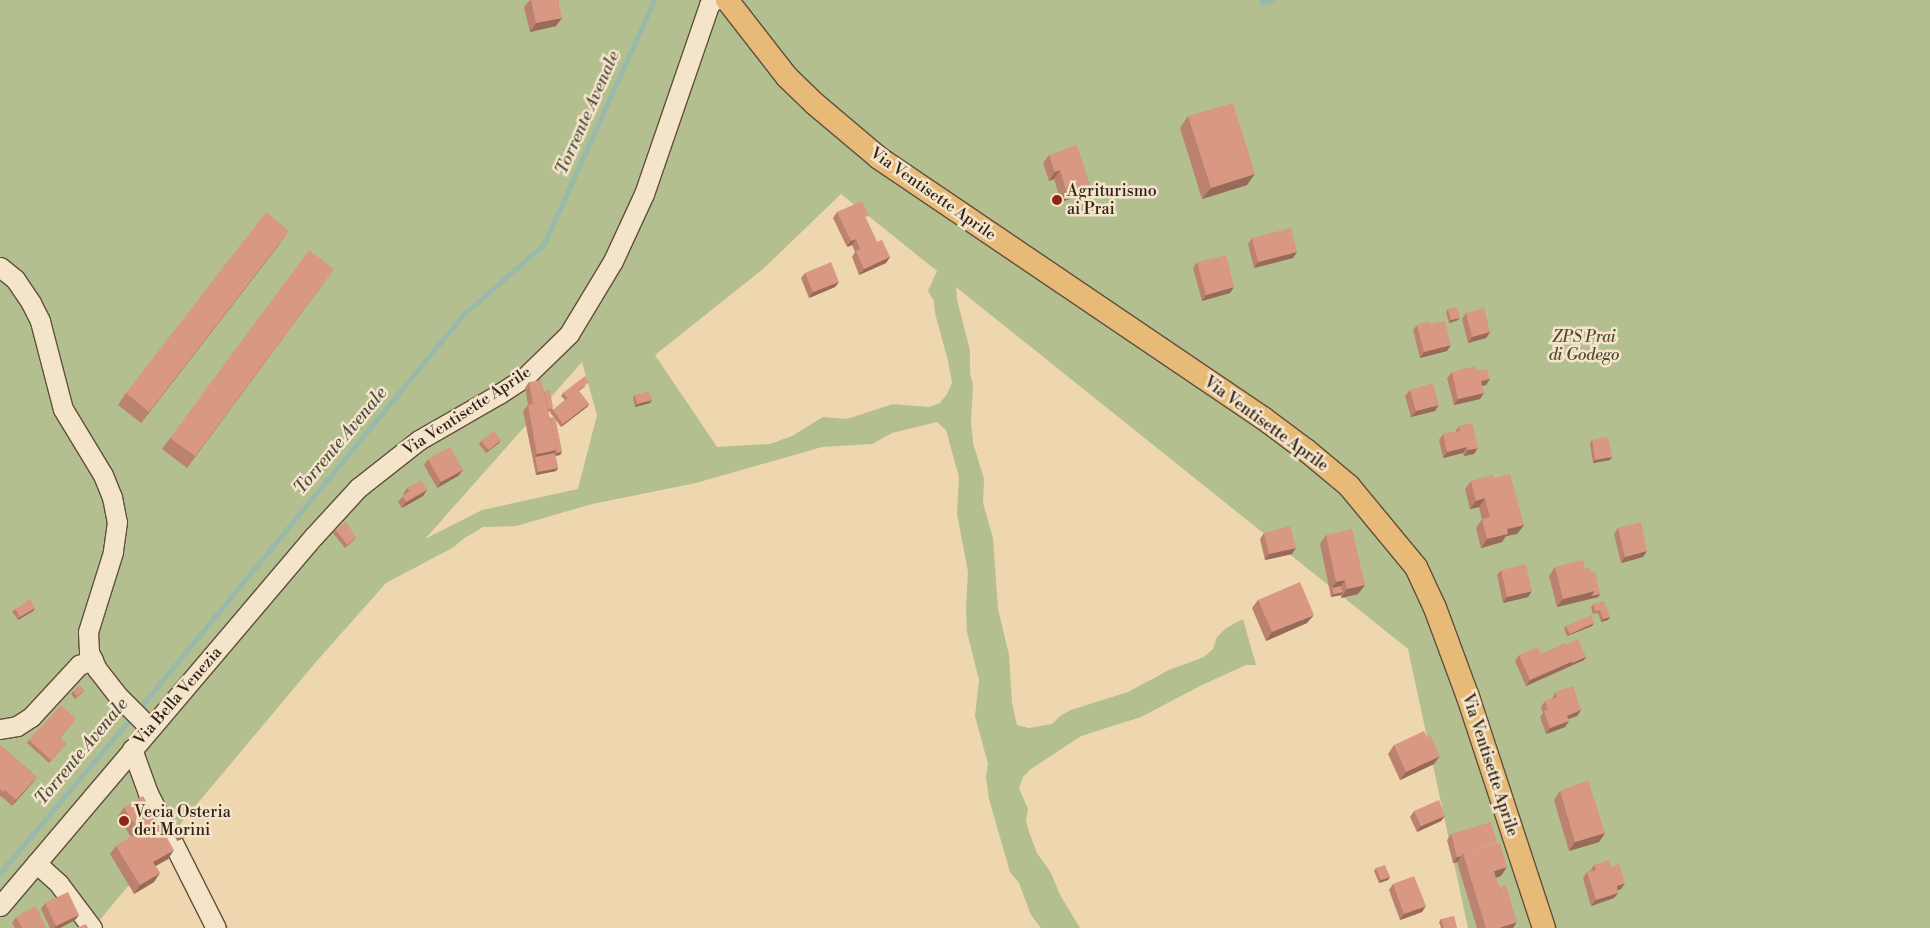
<!DOCTYPE html>
<html>
<head>
<meta charset="utf-8">
<style>
  body { margin:0 }
  #map { position:relative; width:1930px; height:928px; overflow:hidden; background:#eed6ae; font-family:"Libre Bodoni",serif }
  div>[style] { position:absolute }
  .green>* { inset:0; background:#b3bf8f }
  .stream>* { height:4.5px; margin:-2.25px; padding:0 2.25px; transform-origin:2.25px; border-radius:2.25px; background:#99b9aa }
  .roads { filter:drop-shadow(1px 0 #604f3e) drop-shadow(-1px 0 #604f3e) drop-shadow(0 1px #604f3e) drop-shadow(0 -1px #604f3e) }
  .minor>* { height:19px; margin:-9.5px; padding:0 9.5px; transform-origin:9.5px; border-radius:9.5px; background:#f4e4ca }
  .major>* { height:22px; margin:-11px; padding:0 11px; transform-origin:11px; border-radius:11px; background:#e7bb77 }
  .wall>* { inset:0; background:#bb836f }
  .shaded-wall>* { inset:0; background:#986a5a }
  .building>* { inset:0; background:#d99881 }
  .dots>* { width:14px; height:14px; translate:-50% -50%; box-sizing:border-box; border:2px solid #f4e4ca; border-radius:50% }
  span { translate:-50% -50%; white-space:nowrap; text-align:center; line-height:1.15; -webkit-text-stroke:5px #f4e4ca; paint-order:stroke }
  .poi-label { font-size:16px; color:#302219 }
  .left { translate:0 -50%; text-align:left }
  .street-label { font-size:16px; color:#302219 }
  .park-label { font-size:16px; color:#514936; font-style:italic }
  .water-label { font-size:18px; color:#504f44; font-style:italic }
</style>
</head>
<body>
<div id="map">
  <div class="green">
    <div style="clip-path:polygon(evenodd,0 0,1930px 0,1930px 928px,1468px 928px,1408px 649px,956px 287px,957px 300px,970px 350px,970px 373px,973px 385px,971px 421px,973px 443px,984px 479px,983px 503px,993px 538px,998px 609px,1009px 655px,1012px 703px,1017px 725px,1029px 728px,1052px 724px,1060px 716px,1071px 710px,1128px 692px,1169px 670px,1204px 657px,1213px 649px,1217px 637px,1226px 628px,1243px 619px,1256px 665px,1246px 665px,1202px 685px,1141px 717px,1081px 736px,1031px 769px,1023px 777px,1019px 788px,1028px 809px,1026px 820px,1029px 832px,1037px 853px,1051px 873px,1060px 895px,1080px 928px,1041px 928px,1031px 915px,1019px 883px,1010px 872px,989px 799px,986px 777px,988px 764px,975px 716px,979px 680px,967px 632px,966px 609px,968px 572px,957px 514px,959px 477px,946px 430px,937px 422px,892px 433px,872px 444px,822px 447px,696px 483px,592px 504px,516px 526px,483px 527px,463px 539px,454px 547px,386px 583px,316px 662px,93px 928px,0 928px,0 0,841px 194px,937px 271px,928px 291px,934px 301px,935px 313px,948px 361px,952px 383px,947px 394px,940px 403px,929px 407px,893px 404px,847px 419px,823px 417px,792px 436px,770px 444px,717px 447px,655px 355px,763px 269px,841px 194px,0 0,582px 362px,597px 415px,578px 489px,482px 510px,425px 539px,582px 362px)"></div>
  </div>
  <div class="stream">
    <div style="left:1262px;top:0;width:3px;rotate:72deg"></div>
    <div style="left:1263px;top:3px;width:9px;rotate:-18deg"></div>
    <div style="left:139px;top:709px;width:510px;rotate:-50.57deg"></div>
    <div style="left:463px;top:315px;width:108px;rotate:-41.2deg"></div>
    <div style="left:544px;top:244px;width:268px;rotate:-65.7deg"></div>
    <div style="left:0;top:873px;width:204px;rotate:-49.8deg"></div>
  </div>
  <div class="roads">
    <div class="minor">
      <div style="left:0;top:267px;width:19px;rotate:39deg"></div>
      <div style="left:15px;top:279px;width:29px;rotate:56deg"></div>
      <div style="left:31px;top:303px;width:20px;rotate:63deg"></div>
      <div style="left:40px;top:321px;width:91px;rotate:75.4deg"></div>
      <div style="left:63px;top:409px;width:77px;rotate:58.8deg"></div>
      <div style="left:103px;top:475px;width:24px;rotate:68deg"></div>
      <div style="left:112px;top:497px;width:25px;rotate:79deg"></div>
      <div style="left:117px;top:522px;width:30px;rotate:98deg"></div>
      <div style="left:113px;top:552px;width:84px;rotate:107.4deg"></div>
      <div style="left:88px;top:632px;width:20px;rotate:87deg"></div>
      <div style="left:89px;top:652px;width:19px;rotate:65deg"></div>
      <div style="left:97px;top:669px;width:34px;rotate:52deg"></div>
      <div style="left:118px;top:696px;width:45px;rotate:45deg"></div>
      <div style="left:0;top:729px;width:17px;rotate:-10deg"></div>
      <div style="left:17px;top:726px;width:17px;rotate:-33deg"></div>
      <div style="left:31px;top:717px;width:71px;rotate:-47.3deg"></div>
      <div style="left:79px;top:665px;width:15px;rotate:-20deg"></div>
      <div style="left:132px;top:749px;width:47px;rotate:70deg"></div>
      <div style="left:148px;top:793px;width:151px;rotate:63.3deg"></div>
      <div style="left:36px;top:863px;width:31px;rotate:42deg"></div>
      <div style="left:59px;top:884px;width:55px;rotate:53.1deg"></div>
      <div style="left:0;top:906px;width:485px;rotate:-49.7deg"></div>
      <div style="left:314px;top:536px;width:65px;rotate:-47.5deg"></div>
      <div style="left:358px;top:488px;width:78px;rotate:-38.2deg"></div>
      <div style="left:419px;top:440px;width:92px;rotate:-29.9deg"></div>
      <div style="left:499px;top:394px;width:31px;rotate:-33deg"></div>
      <div style="left:525px;top:377px;width:62px;rotate:-44.3deg"></div>
      <div style="left:569px;top:334px;width:85px;rotate:-58.9deg"></div>
      <div style="left:613px;top:261px;width:74px;rotate:-65.2deg"></div>
      <div style="left:644px;top:194px;width:200px;rotate:-71deg"></div>
      <div style="left:709px;top:5px;width:7px;rotate:-45deg"></div>
    </div>
    <div class="major">
      <div style="left:727px;top:0;width:98px;rotate:52.1deg"></div>
      <div style="left:787px;top:77px;width:39px;rotate:44deg"></div>
      <div style="left:815px;top:104px;width:84px;rotate:40.2deg"></div>
      <div style="left:879px;top:158px;width:464px;rotate:34.1deg"></div>
      <div style="left:1263px;top:418px;width:54px;rotate:36.7deg"></div>
      <div style="left:1306px;top:450px;width:56px;rotate:39.9deg"></div>
      <div style="left:1349px;top:486px;width:105px;rotate:50.4deg"></div>
      <div style="left:1416px;top:567px;width:45px;rotate:65.1deg"></div>
      <div style="left:1435px;top:608px;width:95px;rotate:69.7deg"></div>
      <div style="left:1468px;top:697px;width:243px;rotate:71.8deg"></div>
    </div>
  </div>
  <div class="wall">
    <div style="clip-path:polygon(530px 0,559px 0,556px 26px,530px 32px,524px 7px)"></div>
    <div style="clip-path:polygon(1188px 116px,1247px 185px,1202px 199px,1180px 128px)"></div>
    <div style="clip-path:polygon(1049px 155px,1084px 194px,1061px 202px,1054px 179px,1049px 181px,1043px 163px)"></div>
    <div style="clip-path:polygon(837px 212px,866px 219px,877px 242px,890px 257px,886px 263px,859px 275px,852px 257px,855px 252px,852px 245px,847px 247px,833px 218px)"></div>
    <div style="clip-path:polygon(1252px 238px,1297px 252px,1293px 258px,1254px 268px,1248px 244px)"></div>
    <div style="clip-path:polygon(281px 242px,141px 423px,118px 405px,126px 393px)"></div>
    <div style="clip-path:polygon(1197px 262px,1230px 293px,1202px 301px,1193px 268px)"></div>
    <div style="clip-path:polygon(805px 273px,839px 282px,835px 287px,809px 298px,801px 278px)"></div>
    <div style="clip-path:polygon(326px 280px,187px 468px,162px 449px,170px 438px)"></div>
    <div style="clip-path:polygon(1448px 309px,1458px 320px,1449px 323px,1446px 312px)"></div>
    <div style="clip-path:polygon(1466px 313px,1490px 332px,1486px 338px,1468px 343px,1462px 319px)"></div>
    <div style="clip-path:polygon(1430px 324px,1447px 351px,1420px 358px,1413px 330px,1417px 325px)"></div>
    <div style="clip-path:polygon(1477px 371px,1490px 379px,1486px 385px,1482px 386px,1480px 399px,1454px 405px,1447px 378px,1452px 372px)"></div>
    <div style="clip-path:polygon(evenodd,529px 382px,544px 391px,553px 410px,565px 400px,561px 396px,563px 393px,587px 385px,579px 391px,589px 404px,587px 407px,561px 427px,555px 419px,562px 452px,560px 455px,555px 456px,558px 468px,556px 471px,536px 475px,523px 411px,528px 405px,525px 388px,529px 382px,551px 411px,550px 413px,554px 417px,550px 418px,548px 412px,551px 411px)"></div>
    <div style="clip-path:polygon(1410px 390px,1435px 411px,1411px 417px,1405px 396px)"></div>
    <div style="clip-path:polygon(635px 395px,650px 403px,635px 407px,633px 398px)"></div>
    <div style="clip-path:polygon(1459px 426px,1474px 454px,1464px 456px,1463px 453px,1443px 458px,1439px 440px,1443px 434px,1455px 432px)"></div>
    <div style="clip-path:polygon(1592px 440px,1610px 460px,1593px 463px,1590px 443px)"></div>
    <div style="clip-path:polygon(481px 441px,499px 443px,486px 453px,479px 444px)"></div>
    <div style="clip-path:polygon(428px 459px,463px 470px,458px 476px,437px 488px,424px 465px)"></div>
    <div style="clip-path:polygon(1494px 478px,1524px 525px,1517px 534px,1506px 536px,1502px 542px,1481px 548px,1476px 528px,1482px 519px,1479px 507px,1470px 509px,1465px 489px,1471px 481px)"></div>
    <div style="clip-path:polygon(407px 488px,427px 490px,423px 496px,402px 508px,398px 502px,404px 495px,403px 494px)"></div>
    <div style="clip-path:polygon(1618px 528px,1647px 551px,1643px 557px,1621px 563px,1614px 534px)"></div>
    <div style="clip-path:polygon(336px 530px,356px 537px,354px 540px,345px 548px,333px 533px)"></div>
    <div style="clip-path:polygon(1264px 533px,1292px 554px,1265px 560px,1260px 539px)"></div>
    <div style="clip-path:polygon(1326px 535px,1365px 585px,1358px 594px,1341px 598px,1341px 595px,1331px 597px,1320px 544px)"></div>
    <div style="clip-path:polygon(1555px 567px,1585px 569px,1598px 597px,1557px 607px,1549px 576px)"></div>
    <div style="clip-path:polygon(1501px 570px,1528px 597px,1503px 603px,1497px 575px)"></div>
    <div style="clip-path:polygon(1258px 600px,1307px 623px,1266px 641px,1252px 608px)"></div>
    <div style="clip-path:polygon(1593px 604px,1610px 617px,1608px 620px,1601px 622px,1598px 613px,1593px 614px,1591px 607px)"></div>
    <div style="clip-path:polygon(35px 608px,33px 611px,18px 620px,12px 612px,15px 609px)"></div>
    <div style="clip-path:polygon(1566px 626px,1592px 626px,1567px 636px,1564px 629px)"></div>
    <div style="clip-path:polygon(1566px 645px,1586px 657px,1584px 660px,1526px 686px,1515px 661px,1519px 655px,1541px 654px)"></div>
    <div style="clip-path:polygon(84px 690px,82px 693px,75px 699px,71px 694px,73px 691px)"></div>
    <div style="clip-path:polygon(1555px 692px,1581px 710px,1577px 716px,1568px 719px,1565px 727px,1546px 734px,1540px 717px,1543px 713px,1541px 707px,1545px 701px,1552px 699px)"></div>
    <div style="clip-path:polygon(76px 719px,60px 738px,66px 744px,49px 763px,27px 743px,29px 740px)"></div>
    <div style="clip-path:polygon(0 745px,37px 777px,33px 782px,12px 806px,1px 796px,0 797px)"></div>
    <div style="clip-path:polygon(1394px 745px,1434px 764px,1400px 780px,1388px 754px)"></div>
    <div style="clip-path:polygon(1560px 791px,1605px 833px,1599px 842px,1569px 851px,1554px 800px)"></div>
    <div style="clip-path:polygon(124px 807px,168px 859px,155px 866px,154px 882px,134px 894px,110px 854px,116px 846px,131px 837px,118px 816px)"></div>
    <div style="clip-path:polygon(1414px 811px,1445px 816px,1441px 821px,1417px 832px,1410px 817px)"></div>
    <div style="clip-path:polygon(173px 826px,186px 835px,184px 838px,177px 841px,171px 829px)"></div>
    <div style="clip-path:polygon(1451px 834px,1501px 876px,1496px 878px,1513px 928px,1477px 928px,1457px 862px,1453px 863px,1447px 840px)"></div>
    <div style="clip-path:polygon(1594px 865px,1611px 867px,1621px 889px,1618px 890px,1618px 893px,1614px 898px,1591px 906px,1583px 878px,1587px 872px,1590px 871px)"></div>
    <div style="clip-path:polygon(1376px 868px,1390px 877px,1388px 880px,1379px 883px,1374px 871px)"></div>
    <div style="clip-path:polygon(1393px 884px,1422px 912px,1400px 920px,1389px 890px)"></div>
    <div style="clip-path:polygon(45px 903px,79px 915px,75px 920px,60px 928px,50px 928px,41px 909px)"></div>
    <div style="clip-path:polygon(16px 917px,46px 928px,15px 928px,12px 923px)"></div>
    <div style="clip-path:polygon(1441px 919px,1457px 928px,1441px 928px,1439px 922px)"></div>
  </div>
  <div class="shaded-wall">
    <div style="clip-path:polygon(562px 18px,556px 26px,530px 32px,536px 23px)"></div>
    <div style="clip-path:polygon(1060px 170px,1054px 179px,1049px 181px,1055px 172px)"></div>
    <div style="clip-path:polygon(1255px 174px,1247px 185px,1202px 199px,1211px 188px)"></div>
    <div style="clip-path:polygon(1090px 185px,1084px 194px,1061px 202px,1067px 193px)"></div>
    <div style="clip-path:polygon(289px 231px,281px 242px,141px 423px,149px 412px)"></div>
    <div style="clip-path:polygon(856px 239px,852px 245px,847px 247px,851px 241px)"></div>
    <div style="clip-path:polygon(1297px 252px,1293px 258px,1254px 268px,1258px 262px)"></div>
    <div style="clip-path:polygon(890px 257px,886px 263px,859px 275px,864px 269px)"></div>
    <div style="clip-path:polygon(839px 282px,835px 287px,809px 298px,813px 292px)"></div>
    <div style="clip-path:polygon(1234px 287px,1230px 293px,1202px 301px,1206px 295px)"></div>
    <div style="clip-path:polygon(1460px 318px,1458px 320px,1449px 323px,1451px 320px)"></div>
    <div style="clip-path:polygon(1490px 332px,1486px 338px,1468px 343px,1472px 337px)"></div>
    <div style="clip-path:polygon(1451px 345px,1447px 351px,1420px 358px,1424px 352px)"></div>
    <div style="clip-path:polygon(1490px 379px,1486px 385px,1477px 387px,1481px 381px)"></div>
    <div style="clip-path:polygon(1484px 393px,1480px 399px,1454px 405px,1458px 399px)"></div>
    <div style="clip-path:polygon(652px 400px,650px 403px,635px 407px,637px 404px)"></div>
    <div style="clip-path:polygon(589px 404px,587px 407px,561px 427px,563px 424px)"></div>
    <div style="clip-path:polygon(1439px 405px,1435px 411px,1411px 417px,1416px 411px)"></div>
    <div style="clip-path:polygon(501px 440px,499px 443px,486px 453px,489px 450px)"></div>
    <div style="clip-path:polygon(1467px 447px,1463px 453px,1443px 458px,1447px 452px)"></div>
    <div style="clip-path:polygon(1478px 448px,1474px 454px,1464px 456px,1468px 450px)"></div>
    <div style="clip-path:polygon(557px 450px,553px 456px,535px 457px,533px 460px,537px 454px)"></div>
    <div style="clip-path:polygon(562px 452px,560px 455px,553px 456px,555px 453px)"></div>
    <div style="clip-path:polygon(1612px 457px,1610px 460px,1593px 463px,1595px 460px)"></div>
    <div style="clip-path:polygon(558px 468px,556px 471px,536px 475px,538px 472px)"></div>
    <div style="clip-path:polygon(463px 470px,458px 476px,437px 488px,441px 482px)"></div>
    <div style="clip-path:polygon(427px 490px,423px 496px,402px 508px,406px 502px)"></div>
    <div style="clip-path:polygon(1485px 498px,1479px 507px,1470px 509px,1476px 501px)"></div>
    <div style="clip-path:polygon(1524px 525px,1517px 534px,1506px 536px,1502px 542px,1481px 548px,1487px 539px,1507px 529px)"></div>
    <div style="clip-path:polygon(1296px 548px,1292px 554px,1265px 560px,1269px 554px)"></div>
    <div style="clip-path:polygon(1647px 551px,1643px 557px,1621px 563px,1625px 557px)"></div>
    <div style="clip-path:polygon(1345px 580px,1339px 589px,1332px 588px,1336px 582px)"></div>
    <div style="clip-path:polygon(1365px 585px,1358px 594px,1341px 598px,1347px 589px)"></div>
    <div style="clip-path:polygon(1532px 591px,1528px 597px,1503px 603px,1507px 597px)"></div>
    <div style="clip-path:polygon(1595px 591px,1600px 594px,1598px 597px,1557px 607px,1563px 599px)"></div>
    <div style="clip-path:polygon(1343px 592px,1341px 595px,1331px 597px,1334px 594px)"></div>
    <div style="clip-path:polygon(35px 608px,33px 611px,18px 620px,20px 617px)"></div>
    <div style="clip-path:polygon(1314px 615px,1307px 623px,1266px 641px,1272px 632px)"></div>
    <div style="clip-path:polygon(1610px 617px,1608px 620px,1601px 622px,1603px 619px)"></div>
    <div style="clip-path:polygon(1594px 623px,1592px 626px,1567px 636px,1570px 634px)"></div>
    <div style="clip-path:polygon(1586px 657px,1584px 660px,1526px 686px,1530px 680px,1573px 661px)"></div>
    <div style="clip-path:polygon(1581px 710px,1577px 716px,1562px 721px,1567px 716px)"></div>
    <div style="clip-path:polygon(1569px 721px,1565px 727px,1546px 734px,1550px 728px)"></div>
    <div style="clip-path:polygon(1440px 756px,1434px 764px,1400px 780px,1406px 772px)"></div>
    <div style="clip-path:polygon(37px 777px,33px 782px,12px 806px,16px 800px)"></div>
    <div style="clip-path:polygon(1445px 816px,1441px 821px,1417px 832px,1421px 826px)"></div>
    <div style="clip-path:polygon(1605px 833px,1599px 842px,1569px 851px,1575px 842px)"></div>
    <div style="clip-path:polygon(186px 835px,184px 838px,177px 841px,179px 838px)"></div>
    <div style="clip-path:polygon(174px 850px,168px 859px,147px 871px,153px 862px)"></div>
    <div style="clip-path:polygon(1461px 856px,1457px 862px,1453px 863px,1457px 857px)"></div>
    <div style="clip-path:polygon(1507px 867px,1501px 876px,1488px 880px,1494px 871px)"></div>
    <div style="clip-path:polygon(160px 873px,154px 882px,134px 894px,140px 885px)"></div>
    <div style="clip-path:polygon(1390px 877px,1388px 880px,1379px 883px,1381px 880px)"></div>
    <div style="clip-path:polygon(1625px 883px,1621px 889px,1613px 892px,1617px 886px)"></div>
    <div style="clip-path:polygon(1618px 893px,1614px 898px,1591px 906px,1596px 900px)"></div>
    <div style="clip-path:polygon(1426px 906px,1422px 912px,1400px 920px,1404px 914px)"></div>
    <div style="clip-path:polygon(79px 915px,75px 920px,60px 928px,54px 928px,56px 926px)"></div>
    <div style="clip-path:polygon(1517px 922px,1513px 928px,1499px 928px)"></div>
  </div>
  <div class="building">
    <div style="clip-path:polygon(531px 0,558px 0,562px 18px,536px 23px)"></div>
    <div style="clip-path:polygon(1233px 103px,1255px 174px,1211px 188px,1188px 116px)"></div>
    <div style="clip-path:polygon(1077px 145px,1090px 185px,1067px 193px,1060px 170px,1055px 172px,1049px 155px)"></div>
    <div style="clip-path:polygon(862px 201px,869px 216px,865px 217px,877px 242px,882px 240px,890px 257px,864px 269px,856px 251px,860px 249px,856px 239px,851px 241px,837px 212px)"></div>
    <div style="clip-path:polygon(266px 212px,289px 231px,149px 412px,126px 393px)"></div>
    <div style="clip-path:polygon(1291px 228px,1297px 252px,1258px 262px,1252px 238px)"></div>
    <div style="clip-path:polygon(309px 250px,334px 269px,195px 456px,170px 438px)"></div>
    <div style="clip-path:polygon(1226px 255px,1234px 287px,1206px 295px,1197px 262px)"></div>
    <div style="clip-path:polygon(831px 262px,839px 282px,813px 292px,805px 273px)"></div>
    <div style="clip-path:polygon(1457px 307px,1460px 318px,1451px 320px,1448px 309px)"></div>
    <div style="clip-path:polygon(1484px 308px,1490px 332px,1472px 337px,1466px 313px)"></div>
    <div style="clip-path:polygon(1429px 321px,1430px 324px,1445px 321px,1451px 345px,1424px 352px,1417px 325px)"></div>
    <div style="clip-path:polygon(1476px 366px,1477px 371px,1487px 369px,1490px 379px,1481px 381px,1484px 393px,1458px 399px,1452px 372px)"></div>
    <div style="clip-path:polygon(585px 376px,589px 382px,578px 390px,589px 404px,563px 424px,553px 410px,568px 398px,563px 393px)"></div>
    <div style="clip-path:polygon(541px 380px,557px 450px,537px 454px,528px 405px,533px 404px,529px 382px)"></div>
    <div style="clip-path:polygon(1433px 383px,1439px 405px,1416px 411px,1410px 390px)"></div>
    <div style="clip-path:polygon(550px 390px,553px 408px,548px 409px,544px 391px)"></div>
    <div style="clip-path:polygon(649px 391px,652px 400px,637px 404px,635px 395px)"></div>
    <div style="clip-path:polygon(555px 417px,562px 452px,555px 453px,557px 450px,550px 418px)"></div>
    <div style="clip-path:polygon(1472px 423px,1478px 448px,1468px 450px,1467px 447px,1447px 452px,1443px 434px,1460px 431px,1459px 426px)"></div>
    <div style="clip-path:polygon(494px 431px,501px 440px,489px 450px,481px 441px)"></div>
    <div style="clip-path:polygon(1608px 437px,1612px 457px,1595px 460px,1592px 440px)"></div>
    <div style="clip-path:polygon(450px 447px,463px 470px,441px 482px,428px 459px)"></div>
    <div style="clip-path:polygon(555px 453px,558px 468px,538px 472px,535px 457px)"></div>
    <div style="clip-path:polygon(1510px 474px,1524px 525px,1507px 529px,1508px 534px,1487px 539px,1482px 519px,1490px 517px,1485px 498px,1476px 501px,1471px 481px,1493px 475px,1494px 478px)"></div>
    <div style="clip-path:polygon(421px 480px,427px 490px,406px 502px,402px 496px,410px 491px,407px 488px)"></div>
    <div style="clip-path:polygon(346px 522px,356px 537px,347px 545px,336px 530px)"></div>
    <div style="clip-path:polygon(1641px 522px,1647px 551px,1625px 557px,1618px 528px)"></div>
    <div style="clip-path:polygon(1290px 526px,1296px 548px,1269px 554px,1264px 533px)"></div>
    <div style="clip-path:polygon(1352px 529px,1365px 585px,1347px 589px,1345px 580px,1336px 582px,1326px 535px)"></div>
    <div style="clip-path:polygon(1583px 560px,1585px 569px,1589px 568px,1595px 591px,1563px 599px,1555px 567px)"></div>
    <div style="clip-path:polygon(1526px 564px,1532px 591px,1507px 597px,1501px 570px)"></div>
    <div style="clip-path:polygon(1595px 571px,1600px 594px,1591px 596px,1595px 591px,1590px 572px)"></div>
    <div style="clip-path:polygon(1300px 582px,1314px 615px,1272px 632px,1258px 600px)"></div>
    <div style="clip-path:polygon(1341px 586px,1343px 592px,1334px 594px,1332px 588px)"></div>
    <div style="clip-path:polygon(30px 599px,35px 608px,20px 617px,15px 609px)"></div>
    <div style="clip-path:polygon(1604px 601px,1610px 617px,1603px 619px,1600px 610px,1595px 611px,1593px 604px)"></div>
    <div style="clip-path:polygon(1591px 615px,1594px 623px,1570px 634px,1566px 626px)"></div>
    <div style="clip-path:polygon(1578px 639px,1586px 657px,1570px 664px,1573px 661px,1566px 645px)"></div>
    <div style="clip-path:polygon(1565px 643px,1573px 661px,1530px 680px,1519px 655px,1538px 647px,1541px 654px)"></div>
    <div style="clip-path:polygon(80px 685px,84px 690px,77px 696px,73px 691px)"></div>
    <div style="clip-path:polygon(1573px 686px,1581px 710px,1567px 716px,1569px 721px,1550px 728px,1544px 711px,1548px 710px,1545px 701px,1557px 697px,1555px 692px)"></div>
    <div style="clip-path:polygon(61px 705px,76px 719px,59px 738px,66px 744px,51px 760px,29px 740px)"></div>
    <div style="clip-path:polygon(1424px 731px,1427px 737px,1430px 735px,1440px 756px,1406px 772px,1394px 745px)"></div>
    <div style="clip-path:polygon(0 745px,37px 777px,16px 800px,5px 790px,3px 792px,0 789px)"></div>
    <div style="clip-path:polygon(1588px 780px,1605px 833px,1575px 842px,1560px 791px)"></div>
    <div style="clip-path:polygon(143px 796px,174px 850px,153px 862px,160px 873px,140px 885px,116px 846px,139px 832px,124px 807px)"></div>
    <div style="clip-path:polygon(1439px 800px,1445px 816px,1421px 826px,1414px 811px)"></div>
    <div style="clip-path:polygon(1491px 822px,1497px 843px,1463px 853px,1461px 856px,1457px 857px,1451px 834px)"></div>
    <div style="clip-path:polygon(180px 823px,186px 835px,179px 838px,173px 826px)"></div>
    <div style="clip-path:polygon(1500px 843px,1507px 867px,1494px 871px,1502px 898px,1509px 896px,1517px 922px,1499px 928px,1486px 928px,1463px 853px)"></div>
    <div style="clip-path:polygon(1609px 860px,1611px 867px,1619px 864px,1625px 883px,1617px 886px,1618px 893px,1596px 900px,1587px 872px,1596px 870px,1594px 865px)"></div>
    <div style="clip-path:polygon(1385px 865px,1390px 877px,1381px 880px,1376px 868px)"></div>
    <div style="clip-path:polygon(1414px 876px,1426px 906px,1404px 914px,1393px 884px)"></div>
    <div style="clip-path:polygon(1506px 885px,1509px 896px,1502px 898px,1499px 887px)"></div>
    <div style="clip-path:polygon(68px 892px,79px 915px,56px 926px,45px 903px)"></div>
    <div style="clip-path:polygon(36px 906px,46px 928px,22px 928px,16px 917px)"></div>
    <div style="clip-path:polygon(1454px 916px,1457px 928px,1444px 928px,1441px 919px)"></div>
    <div style="clip-path:polygon(86px 924px,88px 928px,76px 928px)"></div>
  </div>
  <div class="dots">
    <div style="left:1057px;top:200px;background:#8f2418"></div>
    <div style="left:124px;top:821px;background:#8f2418"></div>
  </div>
  <div class="poi-label">
    <span class="left" style="left:1067px;top:200px">Agriturismo<br>ai Prai</span>
    <span class="left" style="left:134px;top:821px">Vecia Osteria<br>dei Morini</span>
  </div>
  <div class="street-label">
    <span style="left:933px;top:194px;rotate:35deg">Via Ventisette Aprile</span>
    <span style="left:467px;top:411px;rotate:-33deg">Via Ventisette Aprile</span>
    <span style="left:1266px;top:424px;rotate:36deg">Via Ventisette Aprile</span>
    <span style="left:178px;top:696px;rotate:-49deg">Via Bella Venezia</span>
    <span style="left:1490px;top:765px;rotate:72deg">Via Ventisette Aprile</span>
  </div>
  <div class="park-label">
    <span style="left:1584px;top:346px">ZPS Prai<br>di Godego</span>
  </div>
  <div class="water-label">
    <span style="left:588px;top:113px;rotate:-66deg">Torrente Avenale</span>
    <span style="left:341px;top:441px;rotate:-50deg">Torrente Avenale</span>
    <span style="left:82px;top:752px;rotate:-50deg">Torrente Avenale</span>
  </div>
</div>
</body>
</html>
